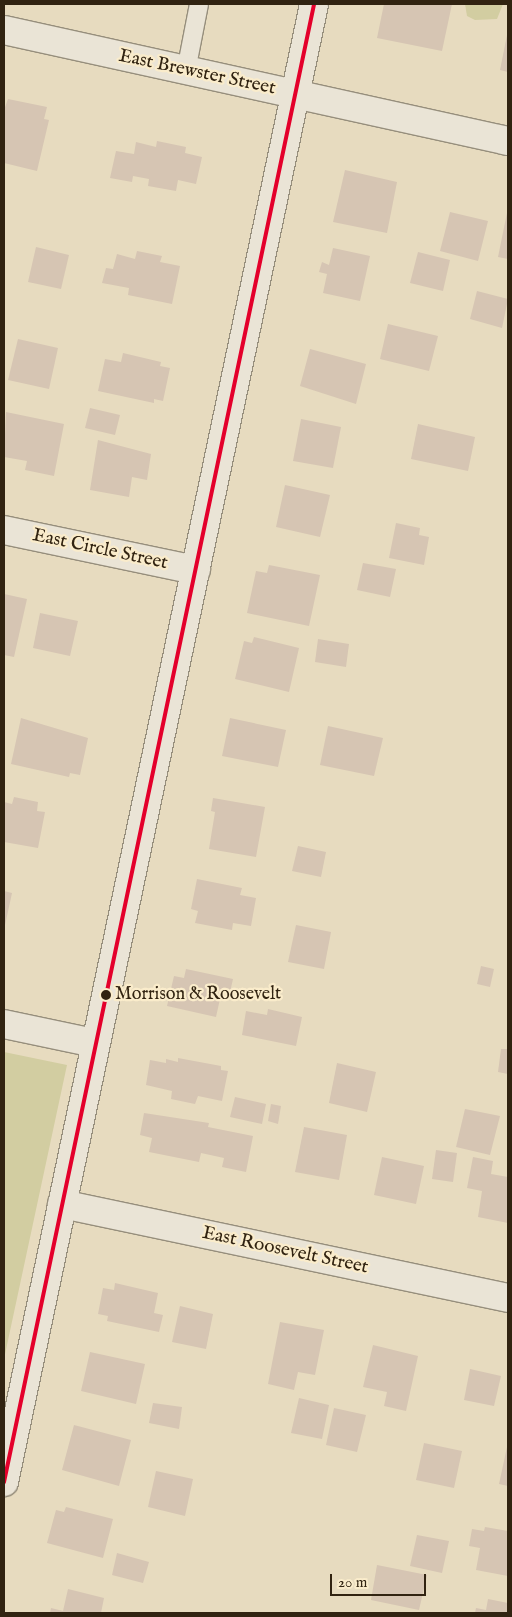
<!DOCTYPE html>
<html>
<head>
<meta charset="utf-8">
<style>
  body { margin:0 }
  #map { position:relative; width:512px; height:1617px; overflow:hidden; background:#e7dbbf; font-family:"IM FELL English",serif }
  div>[style] { position:absolute }
  .green>* { inset:0; background:#d2cda1 }
  .building>* { inset:0; background:#d6c5b3 }
  .roads { filter:drop-shadow(1px 0 #968e7c) drop-shadow(-1px 0 #968e7c) drop-shadow(0 1px #968e7c) drop-shadow(0 -1px #968e7c) }
  .service>* { height:18px; margin:-9px; padding:0 9px; transform-origin:9px; border-radius:9px; background:#eae4d6 }
  .minor>* { height:28px; margin:-14px; padding:0 14px; transform-origin:14px; border-radius:14px; background:#eae4d6 }
  .bus-1>* { height:4px; margin:-2px; padding:0 2px; transform-origin:2px; border-radius:2px; background:#e4002b }
  .dots>* { width:14px; height:14px; translate:-50% -50%; box-sizing:border-box; border:2px solid #faeccb; border-radius:50% }
  span { translate:-50% -50%; white-space:nowrap; text-align:center; line-height:1.15; -webkit-text-stroke:4.5px #faeccb; paint-order:stroke }
  .bus-label { font-size:18px; color:#312311 }
  .left { translate:0 -50%; text-align:left }
  .street-label { font-size:19px; color:#312311 }
  .frame { position:absolute; inset:0; border:5px solid #312311; pointer-events:none }
  .scale { position:absolute; left:330px; top:1574px; width:96px; height:22px; box-sizing:border-box; border:2px solid #312311; border-top:0; padding-left:6px; font-size:15px; line-height:18px; white-space:nowrap; color:#312311; -webkit-text-stroke:4px #faeccb; paint-order:stroke }
</style>
</head>
<body>
<div id="map">
  <div class="green">
    <div style="clip-path:polygon(465px 4px,503px 4px,497px 19px,475px 20px,467px 16px)"></div>
    <div style="clip-path:polygon(4px 1052px,67px 1065px,4px 1359px)"></div>
  </div>
  <div class="building">
    <div style="clip-path:polygon(384px 4px,452px 4px,442px 51px,377px 38px)"></div>
    <div style="clip-path:polygon(507px 35px,508px 35px,508px 72px,500px 70px)"></div>
    <div style="clip-path:polygon(8px 99px,47px 107px,44px 119px,49px 120px,37px 171px,4px 163px,4px 110px)"></div>
    <div style="clip-path:polygon(157px 141px,186px 147px,185px 153px,202px 157px,196px 184px,178px 180px,176px 191px,148px 186px,149px 179px,133px 176px,132px 182px,110px 178px,116px 151px,134px 154px,136px 142px,156px 147px)"></div>
    <div style="clip-path:polygon(345px 170px,397px 182px,387px 233px,333px 222px)"></div>
    <div style="clip-path:polygon(508px 208px,508px 259px,498px 257px)"></div>
    <div style="clip-path:polygon(450px 212px,488px 221px,478px 261px,440px 251px)"></div>
    <div style="clip-path:polygon(36px 247px,69px 255px,61px 289px,28px 282px)"></div>
    <div style="clip-path:polygon(333px 248px,370px 256px,360px 301px,323px 293px,327px 274px,319px 272px,322px 262px,329px 265px)"></div>
    <div style="clip-path:polygon(137px 251px,162px 256px,160px 262px,180px 266px,172px 304px,128px 295px,129px 288px,102px 283px,106px 268px,113px 269px,117px 254px,135px 259px)"></div>
    <div style="clip-path:polygon(418px 252px,450px 260px,443px 291px,410px 283px)"></div>
    <div style="clip-path:polygon(477px 291px,508px 299px,502px 328px,470px 319px)"></div>
    <div style="clip-path:polygon(388px 324px,438px 336px,429px 371px,380px 359px)"></div>
    <div style="clip-path:polygon(18px 339px,58px 348px,49px 389px,8px 380px)"></div>
    <div style="clip-path:polygon(310px 349px,366px 364px,356px 404px,300px 386px)"></div>
    <div style="clip-path:polygon(123px 353px,161px 362px,160px 366px,170px 368px,163px 401px,154px 399px,154px 403px,98px 391px,105px 359px,121px 362px)"></div>
    <div style="clip-path:polygon(90px 408px,120px 415px,115px 435px,85px 428px)"></div>
    <div style="clip-path:polygon(6px 412px,64px 424px,54px 476px,25px 470px,27px 461px,4px 457px)"></div>
    <div style="clip-path:polygon(301px 419px,341px 427px,333px 468px,293px 461px)"></div>
    <div style="clip-path:polygon(418px 424px,475px 437px,468px 471px,411px 459px)"></div>
    <div style="clip-path:polygon(98px 440px,151px 454px,147px 480px,132px 477px,129px 497px,90px 490px)"></div>
    <div style="clip-path:polygon(285px 485px,330px 495px,320px 537px,276px 527px)"></div>
    <div style="clip-path:polygon(396px 523px,420px 528px,419px 535px,429px 537px,424px 565px,389px 558px)"></div>
    <div style="clip-path:polygon(363px 563px,396px 569px,390px 597px,357px 590px)"></div>
    <div style="clip-path:polygon(269px 565px,320px 575px,309px 626px,247px 613px,256px 571px,267px 573px)"></div>
    <div style="clip-path:polygon(4px 594px,27px 599px,14px 657px,4px 655px)"></div>
    <div style="clip-path:polygon(40px 613px,78px 621px,70px 656px,33px 648px)"></div>
    <div style="clip-path:polygon(254px 637px,299px 648px,289px 692px,235px 679px,244px 641px,252px 643px)"></div>
    <div style="clip-path:polygon(318px 639px,349px 644px,346px 667px,315px 662px)"></div>
    <div style="clip-path:polygon(21px 718px,88px 738px,80px 775px,70px 773px,69px 777px,11px 764px)"></div>
    <div style="clip-path:polygon(230px 718px,286px 730px,278px 767px,222px 756px)"></div>
    <div style="clip-path:polygon(328px 726px,383px 738px,374px 776px,320px 765px)"></div>
    <div style="clip-path:polygon(14px 797px,38px 802px,37px 811px,45px 812px,38px 848px,4px 842px,4px 802px,12px 804px)"></div>
    <div style="clip-path:polygon(213px 798px,265px 807px,256px 857px,209px 849px,215px 812px,211px 811px)"></div>
    <div style="clip-path:polygon(298px 846px,326px 852px,321px 877px,292px 871px)"></div>
    <div style="clip-path:polygon(197px 879px,242px 888px,240px 895px,256px 898px,251px 926px,233px 923px,232px 930px,195px 923px,198px 911px,191px 909px)"></div>
    <div style="clip-path:polygon(4px 891px,12px 893px,5px 925px,4px 925px)"></div>
    <div style="clip-path:polygon(296px 925px,331px 932px,324px 969px,288px 962px)"></div>
    <div style="clip-path:polygon(481px 966px,494px 969px,490px 987px,477px 984px)"></div>
    <div style="clip-path:polygon(186px 969px,233px 979px,228px 1001px,220px 999px,216px 1017px,167px 1006px,174px 976px,184px 978px)"></div>
    <div style="clip-path:polygon(268px 1009px,302px 1017px,296px 1046px,242px 1035px,246px 1011px,267px 1015px)"></div>
    <div style="clip-path:polygon(501px 1049px,508px 1049px,508px 1074px,498px 1072px)"></div>
    <div style="clip-path:polygon(178px 1058px,221px 1066px,221px 1070px,228px 1071px,222px 1101px,198px 1096px,195px 1104px,171px 1099px,172px 1091px,146px 1085px,150px 1060px,166px 1063px,166px 1059px,178px 1062px)"></div>
    <div style="clip-path:polygon(337px 1063px,376px 1072px,367px 1112px,329px 1103px)"></div>
    <div style="clip-path:polygon(235px 1097px,266px 1104px,262px 1124px,230px 1117px)"></div>
    <div style="clip-path:polygon(271px 1104px,281px 1106px,278px 1124px,268px 1121px)"></div>
    <div style="clip-path:polygon(465px 1109px,500px 1116px,490px 1155px,456px 1147px)"></div>
    <div style="clip-path:polygon(144px 1113px,209px 1123px,208px 1127px,253px 1136px,246px 1172px,222px 1167px,224px 1158px,201px 1153px,199px 1162px,149px 1152px,152px 1138px,140px 1135px)"></div>
    <div style="clip-path:polygon(304px 1127px,347px 1135px,339px 1180px,295px 1172px)"></div>
    <div style="clip-path:polygon(436px 1150px,457px 1153px,453px 1182px,432px 1179px)"></div>
    <div style="clip-path:polygon(382px 1157px,424px 1166px,416px 1204px,374px 1195px)"></div>
    <div style="clip-path:polygon(473px 1157px,493px 1161px,491px 1174px,508px 1177px,508px 1223px,478px 1217px,482px 1191px,467px 1188px)"></div>
    <div style="clip-path:polygon(115px 1283px,158px 1293px,154px 1313px,163px 1315px,159px 1332px,107px 1321px,108px 1316px,98px 1314px,103px 1288px,114px 1290px)"></div>
    <div style="clip-path:polygon(180px 1306px,213px 1314px,206px 1349px,172px 1342px)"></div>
    <div style="clip-path:polygon(280px 1322px,324px 1330px,315px 1375px,298px 1372px,294px 1390px,268px 1384px)"></div>
    <div style="clip-path:polygon(373px 1345px,418px 1356px,406px 1411px,384px 1406px,387px 1392px,363px 1387px)"></div>
    <div style="clip-path:polygon(90px 1352px,145px 1364px,136px 1404px,81px 1391px)"></div>
    <div style="clip-path:polygon(470px 1369px,501px 1376px,494px 1406px,464px 1400px)"></div>
    <div style="clip-path:polygon(299px 1398px,329px 1405px,322px 1439px,291px 1433px)"></div>
    <div style="clip-path:polygon(153px 1403px,182px 1407px,179px 1429px,149px 1423px)"></div>
    <div style="clip-path:polygon(334px 1408px,366px 1415px,357px 1452px,326px 1445px)"></div>
    <div style="clip-path:polygon(74px 1425px,131px 1440px,119px 1486px,62px 1470px)"></div>
    <div style="clip-path:polygon(424px 1443px,462px 1451px,454px 1488px,416px 1480px)"></div>
    <div style="clip-path:polygon(507px 1447px,508px 1447px,508px 1486px,499px 1484px)"></div>
    <div style="clip-path:polygon(156px 1471px,193px 1479px,185px 1516px,148px 1507px)"></div>
    <div style="clip-path:polygon(66px 1507px,113px 1519px,103px 1558px,47px 1543px,56px 1510px,64px 1512px)"></div>
    <div style="clip-path:polygon(485px 1527px,508px 1531px,508px 1576px,476px 1570px,480px 1548px,469px 1546px,472px 1529px,484px 1531px)"></div>
    <div style="clip-path:polygon(417px 1535px,449px 1541px,442px 1573px,410px 1566px)"></div>
    <div style="clip-path:polygon(117px 1553px,149px 1562px,143px 1583px,112px 1575px)"></div>
    <div style="clip-path:polygon(377px 1565px,427px 1575px,419px 1610px,371px 1600px)"></div>
    <div style="clip-path:polygon(68px 1589px,104px 1598px,101px 1613px,50px 1613px,51px 1608px,63px 1611px)"></div>
    <div style="clip-path:polygon(488px 1599px,508px 1603px,508px 1613px,475px 1613px,476px 1608px,486px 1610px)"></div>
  </div>
  <div class="roads">
    <div class="service">
      <div style="left:186px;top:71px;width:68px;rotate:-79deg"></div>
    </div>
    <div class="minor">
      <div style="left:4px;top:30px;width:516px;rotate:12.42deg"></div>
      <div style="left:4px;top:530px;width:196px;rotate:11.8deg"></div>
      <div style="left:4px;top:1024px;width:92px;rotate:11.9deg"></div>
      <div style="left:62px;top:1204px;width:456px;rotate:11.9deg"></div>
      <div style="left:4px;top:1482px;width:1510px;rotate:-78.15deg"></div>
    </div>
  </div>
  <div class="bus-1">
    <div style="left:4px;top:1482px;width:1510px;rotate:-78.15deg"></div>
  </div>
  <div class="dots">
    <div style="left:106px;top:995px;background:#312311"></div>
  </div>
  <div class="bus-label">
    <span class="left" style="left:115px;top:995px">Morrison &amp; Roosevelt</span>
  </div>
  <div class="street-label">
    <span style="left:197px;top:73px;rotate:12deg">East Brewster Street</span>
    <span style="left:100px;top:550px;rotate:12deg">East Circle Street</span>
    <span style="left:285px;top:1251px;rotate:12deg">East Roosevelt Street</span>
  </div>
  <div class="frame"></div>
  <div class="scale">20 m</div>
</div>
</body>
</html>
